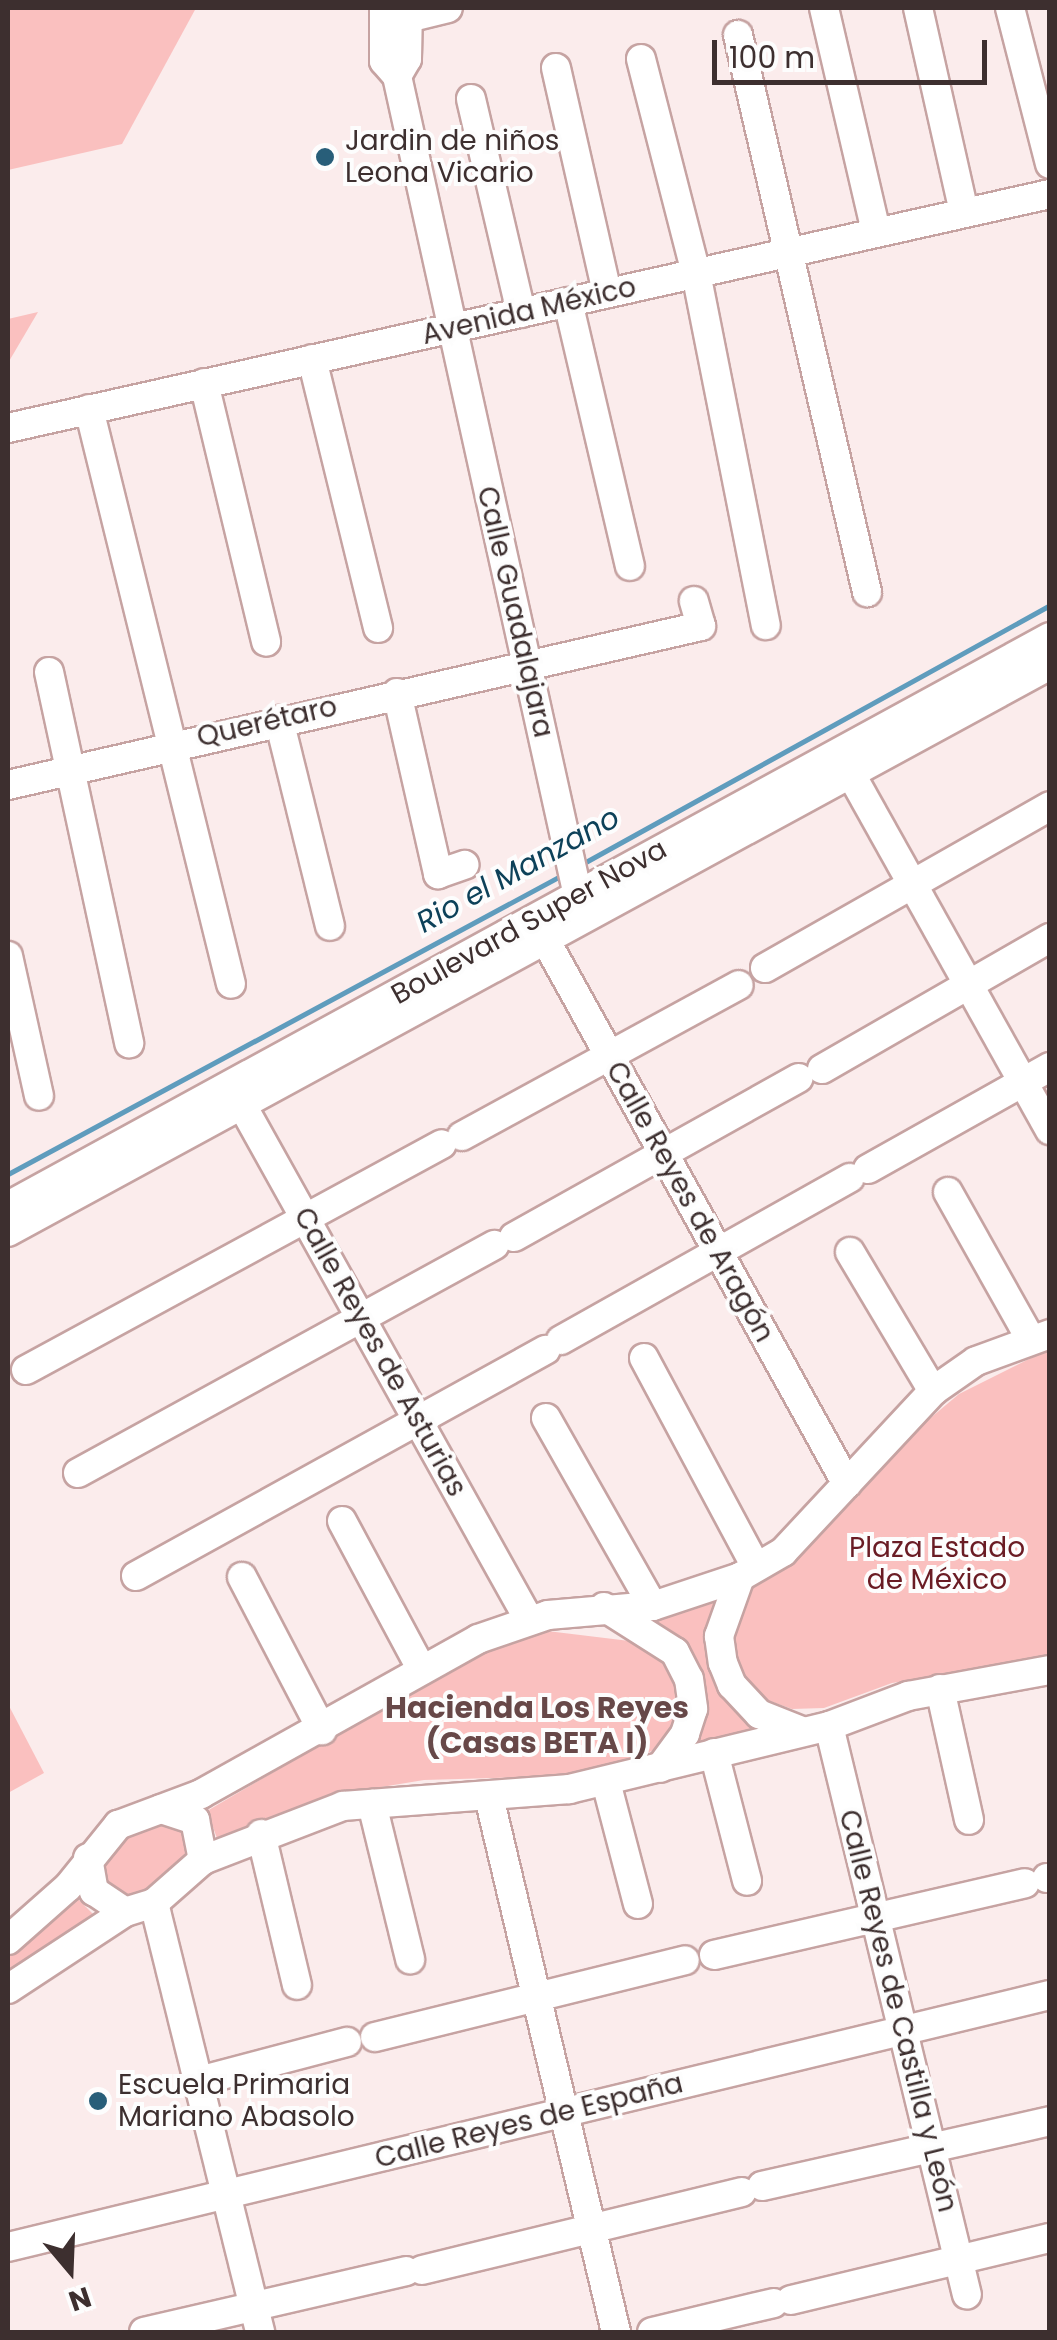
<!DOCTYPE html>
<html>
<head>
<meta charset="utf-8">
<style>
  body { margin:0 }
  #map { position:relative; width:1057px; height:2340px; overflow:hidden; background:#fbecec; font-family:Poppins,sans-serif }
  div>[style] { position:absolute }
  .green>* { inset:0; background:#fac0bf }
  .stream>* { height:5px; margin:-2.5px; padding:0 2.5px; transform-origin:2.5px; border-radius:2.5px; background:#5f9cbd }
  .roads { filter:drop-shadow(2px 0 #c6a3a2) drop-shadow(-2px 0 #c6a3a2) drop-shadow(0 2px #c6a3a2) drop-shadow(0 -2px #c6a3a2) }
  .minor>* { height:28px; margin:-14px; padding:0 14px; transform-origin:14px; border-radius:14px; background:#fff }
  .dots>* { width:28px; height:28px; translate:-50% -50%; box-sizing:border-box; border:5px solid #fdfdfd; border-radius:50% }
  span { translate:-50% -50%; white-space:nowrap; text-align:center; line-height:1.15; -webkit-text-stroke:8px #fdfdfd; paint-order:stroke }
  .poi-label { font-size:28px; color:#3d2f2f }
  .left { translate:0 -50%; text-align:left }
  .street-label { font-size:28px; color:#3d2f2f }
  .park-label { font-size:28px; color:#6a1c24 }
  .water-label { font-size:30px; color:#0d4159; font-style:italic }
  .neighbourhood-label { font-size:30px; color:#674848; font-weight:700 }
  .frame { position:absolute; inset:0; border:10px solid #3d2f2f; pointer-events:none }
  .north { position:absolute; left:20px; top:2220px; width:100px; height:100px; -webkit-text-stroke:8px #fdfdfd; paint-order:stroke; rotate:161deg; font-size:28px; font-weight:700; line-height:40px; text-align:center; color:#3d2f2f }
  .north::after { content:''; display:block; margin:auto; width:35px; height:45px; background:#3d2f2f; clip-path:polygon(50% 0,100% 100%,50% 72%,0 100%) }
  .scale { position:absolute; left:712px; top:40px; width:275px; height:45px; box-sizing:border-box; border:5px solid #3d2f2f; border-top:0; padding-left:12px; font-size:30px; line-height:35px; white-space:nowrap; color:#3d2f2f; -webkit-text-stroke:8px #fdfdfd; paint-order:stroke }
</style>
</head>
<body>
<div id="map">
  <div class="green">
    <div style="clip-path:polygon(8px 8px,196px 8px,122px 144px,8px 170px)"></div>
    <div style="clip-path:polygon(38px 312px,8px 363px,8px 319px)"></div>
    <div style="clip-path:polygon(1049px 1349px,1049px 1657px,892px 1683px,824px 1708px,792px 1709px,756px 1696px,732px 1654px,737px 1616px,755px 1578px,808px 1545px,883px 1458px,959px 1394px)"></div>
    <div style="clip-path:polygon(720px 1597px,711px 1624px,767px 1733px,689px 1752px,696px 1731px,653px 1623px)"></div>
    <div style="clip-path:polygon(539px 1630px,646px 1643px,672px 1668px,680px 1714px,661px 1746px,627px 1764px,563px 1776px,424px 1780px,339px 1794px,218px 1841px,207px 1811px,481px 1650px)"></div>
    <div style="clip-path:polygon(8px 1704px,44px 1773px,8px 1793px)"></div>
    <div style="clip-path:polygon(160px 1822px,181px 1831px,189px 1858px,135px 1901px,108px 1889px,101px 1870px,107px 1858px,130px 1833px)"></div>
    <div style="clip-path:polygon(75px 1896px,95px 1916px,8px 1975px,8px 1953px)"></div>
  </div>
  <div class="stream">
    <div style="left:582px;top:864px;width:535px;rotate:-28.96deg"></div>
    <div style="left:8px;top:1174px;width:632px;rotate:-28.35deg"></div>
  </div>
  <div class="roads">
    <div class="minor">
      <div style="left:384px;top:8px;width:53px;rotate:90deg"></div>
      <div style="left:384px;top:61px;width:20px;rotate:49deg"></div>
      <div style="left:397px;top:76px;width:840px;rotate:77.55deg"></div>
      <div style="left:824px;top:8px;width:230px;rotate:76.9deg"></div>
      <div style="left:918px;top:8px;width:209px;rotate:77.3deg"></div>
      <div style="left:1010px;top:8px;width:161px;rotate:75.6deg"></div>
      <div style="left:408px;top:18px;width:41px;rotate:-14deg"></div>
      <div style="left:738px;top:35px;width:572px;rotate:76.96deg"></div>
      <div style="left:641px;top:59px;width:221px;rotate:75.6deg"></div>
      <div style="left:696px;top:273px;width:359px;rotate:78.8deg"></div>
      <div style="left:556px;top:68px;width:231px;rotate:77.2deg"></div>
      <div style="left:397px;top:76px;width:20px;rotate:-60deg"></div>
      <div style="left:407px;top:59px;width:51px;rotate:-88.9deg"></div>
      <div style="left:471px;top:99px;width:220px;rotate:76.8deg"></div>
      <div style="left:568px;top:302px;width:271px;rotate:76.8deg"></div>
      <div style="left:312px;top:359px;width:277px;rotate:76.2deg"></div>
      <div style="left:204px;top:383px;width:266px;rotate:76.5deg"></div>
      <div style="left:89px;top:409px;width:592px;rotate:76.13deg"></div>
      <div style="left:8px;top:428px;width:1068px;rotate:-12.66deg"></div>
      <div style="left:49px;top:672px;width:380px;rotate:77.8deg"></div>
      <div style="left:397px;top:693px;width:186px;rotate:77.2deg"></div>
      <div style="left:438px;top:874px;width:28px;rotate:-19deg"></div>
      <div style="left:279px;top:720px;width:212px;rotate:76.1deg"></div>
      <div style="left:843px;top:760px;width:424px;rotate:60.8deg"></div>
      <div style="left:8px;top:785px;width:711px;rotate:-12.92deg"></div>
      <div style="left:701px;top:626px;width:26px;rotate:-106deg"></div>
      <div style="left:537px;top:925px;width:639px;rotate:60.99deg"></div>
      <div style="left:8px;top:956px;width:143px;rotate:77.5deg"></div>
      <div style="left:765px;top:968px;width:328px;rotate:-29.6deg"></div>
      <div style="left:822px;top:1069px;width:263px;rotate:-29.9deg"></div>
      <div style="left:233px;top:1089px;width:608px;rotate:60.86deg"></div>
      <div style="left:462px;top:1136px;width:315px;rotate:-28.6deg"></div>
      <div style="left:868px;top:1169px;width:209px;rotate:-29.3deg"></div>
      <div style="left:948px;top:1192px;width:167px;rotate:60.7deg"></div>
      <div style="left:8px;top:1206px;width:1187px;rotate:-28.64deg"></div>
      <div style="left:8px;top:1232px;width:1186px;rotate:-28.55deg"></div>
      <div style="left:514px;top:1237px;width:326px;rotate:-29.2deg"></div>
      <div style="left:850px;top:1252px;width:162px;rotate:59.2deg"></div>
      <div style="left:561px;top:1340px;width:331px;rotate:-29.3deg"></div>
      <div style="left:644px;top:1358px;width:237px;rotate:61.8deg"></div>
      <div style="left:26px;top:1370px;width:473px;rotate:-28.5deg"></div>
      <div style="left:546px;top:1418px;width:216px;rotate:60.4deg"></div>
      <div style="left:78px;top:1473px;width:475px;rotate:-28.7deg"></div>
      <div style="left:342px;top:1521px;width:169px;rotate:61.8deg"></div>
      <div style="left:136px;top:1576px;width:468px;rotate:-28.9deg"></div>
      <div style="left:242px;top:1577px;width:173px;rotate:62.4deg"></div>
      <div style="left:740px;top:1577px;width:63px;rotate:109.6deg"></div>
      <div style="left:719px;top:1636px;width:27px;rotate:82deg"></div>
      <div style="left:723px;top:1663px;width:24px;rotate:68deg"></div>
      <div style="left:732px;top:1685px;width:40px;rotate:47deg"></div>
      <div style="left:759px;top:1714px;width:46px;rotate:21.6deg"></div>
      <div style="left:604px;top:1607px;width:84px;rotate:32.4deg"></div>
      <div style="left:675px;top:1652px;width:30px;rotate:63deg"></div>
      <div style="left:689px;top:1679px;width:30px;rotate:82deg"></div>
      <div style="left:693px;top:1709px;width:26px;rotate:108deg"></div>
      <div style="left:685px;top:1734px;width:42px;rotate:126.3deg"></div>
      <div style="left:940px;top:1689px;width:134px;rotate:77.5deg"></div>
      <div style="left:829px;top:1726px;width:585px;rotate:76.37deg"></div>
      <div style="left:714px;top:1753px;width:132px;rotate:75.5deg"></div>
      <div style="left:606px;top:1782px;width:126px;rotate:75.3deg"></div>
      <div style="left:489px;top:1797px;width:550px;rotate:76.65deg"></div>
      <div style="left:372px;top:1804px;width:160px;rotate:76.2deg"></div>
      <div style="left:161px;top:1809px;width:36px;rotate:18deg"></div>
      <div style="left:195px;top:1820px;width:41px;rotate:78.7deg"></div>
      <div style="left:261px;top:1834px;width:155px;rotate:76.6deg"></div>
      <div style="left:88px;top:1858px;width:34px;rotate:80deg"></div>
      <div style="left:94px;top:1891px;width:37px;rotate:34deg"></div>
      <div style="left:1047px;top:1878px;width:3px"></div>
      <div style="left:154px;top:1903px;width:442px;rotate:76.1deg"></div>
      <div style="left:8px;top:1940px;width:80px;rotate:-41.5deg"></div>
      <div style="left:68px;top:1887px;width:80px;rotate:-51.1deg"></div>
      <div style="left:118px;top:1825px;width:89px;rotate:-20.5deg"></div>
      <div style="left:201px;top:1794px;width:317px;rotate:-29.2deg"></div>
      <div style="left:478px;top:1639px;width:74px;rotate:-18.9deg"></div>
      <div style="left:548px;top:1615px;width:105px;rotate:-4.9deg"></div>
      <div style="left:653px;top:1606px;width:92px;rotate:-18.4deg"></div>
      <div style="left:740px;top:1577px;width:50px;rotate:-30.2deg"></div>
      <div style="left:783px;top:1552px;width:220px;rotate:-47deg"></div>
      <div style="left:933px;top:1391px;width:52px;rotate:-34.9deg"></div>
      <div style="left:976px;top:1361px;width:79px;rotate:-20deg"></div>
      <div style="left:714px;top:1955px;width:319px;rotate:-13deg"></div>
      <div style="left:8px;top:1989px;width:140px;rotate:-33.3deg"></div>
      <div style="left:125px;top:1912px;width:30px;rotate:-17deg"></div>
      <div style="left:154px;top:1903px;width:65px;rotate:-41.3deg"></div>
      <div style="left:203px;top:1860px;width:150px;rotate:-21.1deg"></div>
      <div style="left:343px;top:1806px;width:227px;rotate:-4.3deg"></div>
      <div style="left:569px;top:1789px;width:268px;rotate:-13.6deg"></div>
      <div style="left:829px;top:1726px;width:85px;rotate:-20.8deg"></div>
      <div style="left:908px;top:1696px;width:144px;rotate:-10.4deg"></div>
      <div style="left:375px;top:2037px;width:319px;rotate:-13.9deg"></div>
      <div style="left:199px;top:2081px;width:153px;rotate:-14.8deg"></div>
      <div style="left:762px;top:2186px;width:295px;rotate:-12.7deg"></div>
      <div style="left:8px;top:2247px;width:1072px;rotate:-13.6deg"></div>
      <div style="left:422px;top:2270px;width:329px;rotate:-13.7deg"></div>
      <div style="left:791px;top:2300px;width:266px;rotate:-13.5deg"></div>
      <div style="left:144px;top:2332px;width:269px;rotate:-13.1deg"></div>
      <div style="left:652px;top:2332px;width:125px;rotate:-13.4deg"></div>
    </div>
  </div>
  <div class="dots">
    <div style="left:325px;top:157px;background:#285e79"></div>
    <div style="left:98px;top:2101px;background:#285e79"></div>
  </div>
  <div class="poi-label">
    <span class="left" style="left:345px;top:157px">Jardin de niños<br>Leona Vicario</span>
    <span class="left" style="left:118px;top:2101px">Escuela Primaria<br>Mariano Abasolo</span>
  </div>
  <div class="street-label">
    <span style="left:529px;top:311px;rotate:-13deg">Avenida México</span>
    <span style="left:515px;top:612px;rotate:77deg">Calle Guadalajara</span>
    <span style="left:267px;top:722px;rotate:-13deg">Querétaro</span>
    <span style="left:529px;top:922px;rotate:-29deg">Boulevard Super Nova</span>
    <span style="left:690px;top:1202px;rotate:61deg">Calle Reyes de Aragón</span>
    <span style="left:380px;top:1352px;rotate:61deg">Calle Reyes de Asturias</span>
    <span style="left:898px;top:2011px;rotate:76deg">Calle Reyes de Castilla y León</span>
    <span style="left:529px;top:2121px;rotate:-14deg">Calle Reyes de España</span>
  </div>
  <div class="park-label">
    <span style="left:937px;top:1564px">Plaza Estado<br>de México</span>
  </div>
  <div class="water-label">
    <span style="left:518px;top:870px;rotate:-29deg">Rio el Manzano</span>
  </div>
  <div class="neighbourhood-label">
    <span style="left:537px;top:1725px">Hacienda Los Reyes<br>(Casas BETA I)</span>
  </div>
  <div class="frame"></div>
  <div class="north">N</div>
  <div class="scale">100 m</div>
</div>
</body>
</html>
